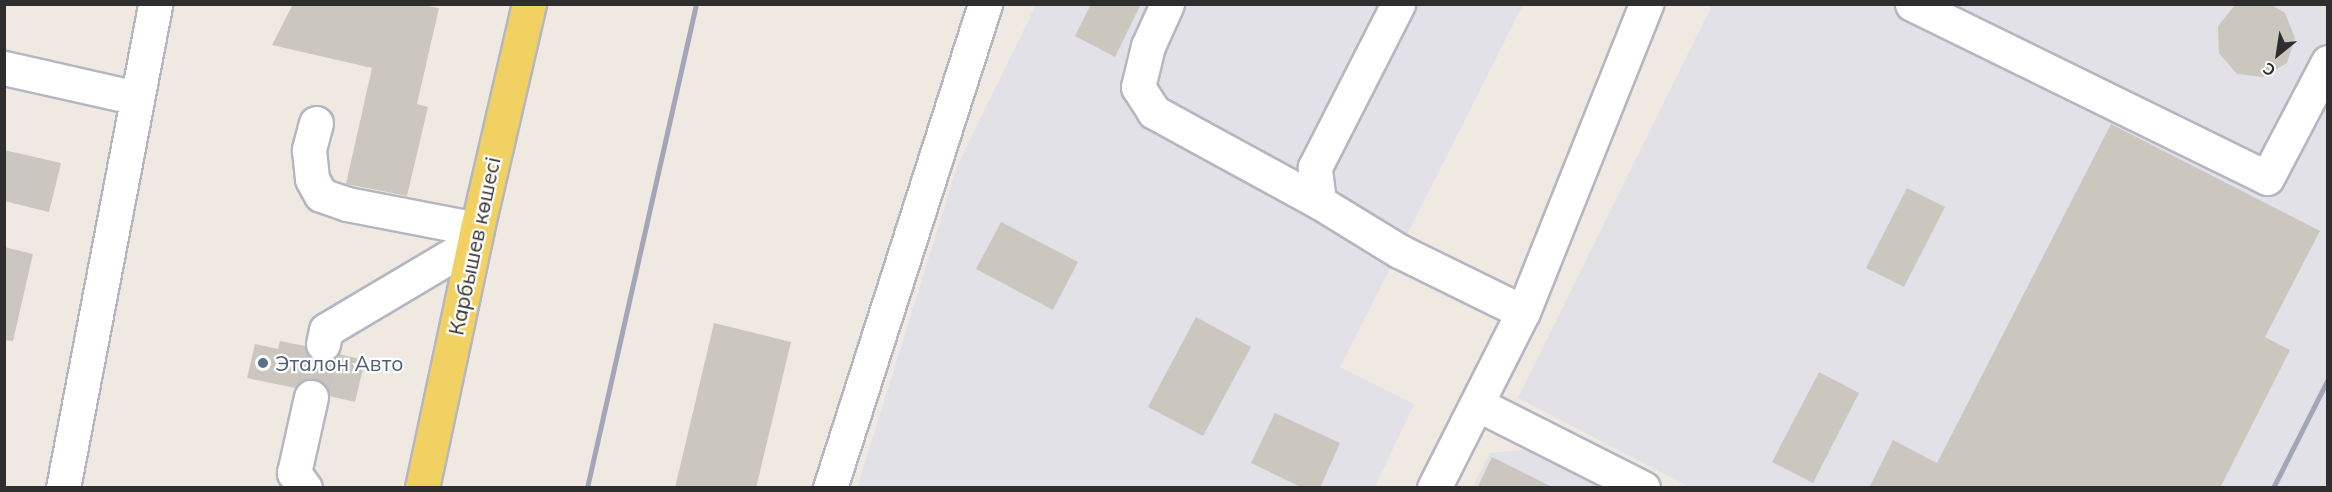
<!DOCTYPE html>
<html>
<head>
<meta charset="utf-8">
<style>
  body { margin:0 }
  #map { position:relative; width:2332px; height:492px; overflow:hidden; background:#efe9e1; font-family:Mulish,sans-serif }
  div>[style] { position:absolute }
  .industrial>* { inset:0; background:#e3e1e8 }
  .building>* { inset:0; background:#cbc7bf }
  .minor-tunnel>* { height:33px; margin-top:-16.5px; transform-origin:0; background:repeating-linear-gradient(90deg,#c8c4bd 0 33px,transparent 0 49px) }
  .roads { filter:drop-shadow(2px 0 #b4b7c1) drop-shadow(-2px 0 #b4b7c1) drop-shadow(0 2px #b4b7c1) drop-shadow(0 -2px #b4b7c1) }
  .minor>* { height:33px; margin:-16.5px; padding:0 16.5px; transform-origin:16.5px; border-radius:16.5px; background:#fff }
  .major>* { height:33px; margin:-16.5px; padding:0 16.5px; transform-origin:16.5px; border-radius:16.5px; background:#f2d163 }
  .rail>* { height:4.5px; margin:-2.25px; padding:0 2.25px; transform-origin:2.25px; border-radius:2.25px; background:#a3a6b8 }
  .dots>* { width:16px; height:16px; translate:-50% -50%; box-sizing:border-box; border:3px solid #fff; border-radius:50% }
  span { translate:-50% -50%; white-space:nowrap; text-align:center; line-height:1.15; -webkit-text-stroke:4.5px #fff; paint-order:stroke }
  .street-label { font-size:21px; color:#2e2e2e }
  .service-label { font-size:21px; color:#4e5e75 }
  .left { translate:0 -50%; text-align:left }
  .frame { position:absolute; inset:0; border:6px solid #2e2e2e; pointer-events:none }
  .north { position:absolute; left:2248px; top:24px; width:60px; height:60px; -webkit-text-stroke:4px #fff; paint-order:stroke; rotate:210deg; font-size:16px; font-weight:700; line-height:24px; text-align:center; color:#2e2e2e }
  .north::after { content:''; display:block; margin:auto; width:21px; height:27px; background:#2e2e2e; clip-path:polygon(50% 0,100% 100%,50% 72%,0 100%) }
</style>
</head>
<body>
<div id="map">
  <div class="industrial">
    <div style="clip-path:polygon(1036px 5px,1523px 5px,1340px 367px,1414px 404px,1375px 487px,857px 488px,958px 164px)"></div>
    <div style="clip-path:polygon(1712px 5px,2327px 5px,2327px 487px,1689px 487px,1518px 398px)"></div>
    <div style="clip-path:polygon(1544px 448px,1620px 488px,1472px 488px,1490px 453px)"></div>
  </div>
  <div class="building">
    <div style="clip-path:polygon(293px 4px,416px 4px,439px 8px,417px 104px,428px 107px,407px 196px,346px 184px,372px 68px,272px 45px)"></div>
    <div style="clip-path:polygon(1091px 4px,1141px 4px,1115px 57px,1075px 36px)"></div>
    <div style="clip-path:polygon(2236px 4px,2270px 4px,2285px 13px,2295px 38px,2287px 63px,2263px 77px,2237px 74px,2219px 53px,2218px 26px)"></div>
    <div style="clip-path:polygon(2111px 124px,2320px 231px,2265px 337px,2290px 350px,2220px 488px,1869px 488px,1893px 440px,1937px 463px)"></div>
    <div style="clip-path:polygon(4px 150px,61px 163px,49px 212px,4px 201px)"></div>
    <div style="clip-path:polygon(1907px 188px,1945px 207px,1904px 287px,1866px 268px)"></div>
    <div style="clip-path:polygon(1001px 222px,1078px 262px,1053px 310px,976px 269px)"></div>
    <div style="clip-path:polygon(4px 247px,33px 254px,13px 341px,4px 340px)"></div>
    <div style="clip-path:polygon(1196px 317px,1251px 347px,1203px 436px,1148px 407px)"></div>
    <div style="clip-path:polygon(714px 323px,791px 342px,756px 488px,675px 488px)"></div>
    <div style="clip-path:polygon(280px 341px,305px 346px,310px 357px,320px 362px,329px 362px,338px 354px,365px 360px,355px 402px,329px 396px,324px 384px,316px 379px,305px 379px,295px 388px,247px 378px,255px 344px,278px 349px)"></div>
    <div style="clip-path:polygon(1819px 372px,1859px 393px,1813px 483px,1772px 462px)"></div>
    <div style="clip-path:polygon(1275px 413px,1340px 443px,1320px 488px,1303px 488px,1251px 463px)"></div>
    <div style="clip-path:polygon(1492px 457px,1554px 488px,1477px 488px)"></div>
  </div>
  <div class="minor-tunnel">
    <div style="left:311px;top:397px;width:54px;rotate:-77.2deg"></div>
  </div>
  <div class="roads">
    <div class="minor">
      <div style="left:1167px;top:4px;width:46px;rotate:114.3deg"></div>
      <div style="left:1148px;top:46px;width:42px;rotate:103.7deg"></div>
      <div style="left:1138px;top:87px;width:30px;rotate:57deg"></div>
      <div style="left:1154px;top:112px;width:188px;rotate:28.6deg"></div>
      <div style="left:1319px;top:202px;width:94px;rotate:31.5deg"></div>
      <div style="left:1399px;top:251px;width:138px;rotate:26.2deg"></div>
      <div style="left:1912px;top:4px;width:395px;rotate:26.1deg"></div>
      <div style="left:2267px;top:178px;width:131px;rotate:-62.3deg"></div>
      <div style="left:4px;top:68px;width:136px;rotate:12.7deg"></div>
      <div style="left:316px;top:123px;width:28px;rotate:105deg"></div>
      <div style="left:309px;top:150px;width:29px;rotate:84deg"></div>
      <div style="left:312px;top:179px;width:18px;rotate:61deg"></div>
      <div style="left:321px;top:195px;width:28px;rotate:19deg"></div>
      <div style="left:347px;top:204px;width:132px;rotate:10.9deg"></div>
      <div style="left:1319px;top:202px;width:35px;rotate:-97deg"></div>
      <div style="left:1315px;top:167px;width:183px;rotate:-63deg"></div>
      <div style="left:323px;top:344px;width:14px;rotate:-78deg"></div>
      <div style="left:326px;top:330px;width:172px;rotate:-30.7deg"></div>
      <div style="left:1477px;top:404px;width:186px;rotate:26.8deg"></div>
      <div style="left:63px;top:488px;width:493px;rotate:-79.2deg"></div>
      <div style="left:305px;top:488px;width:19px;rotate:-126deg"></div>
      <div style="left:294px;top:473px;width:78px;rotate:-77.4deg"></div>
      <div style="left:830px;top:488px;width:508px;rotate:-72.24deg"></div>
      <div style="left:1434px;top:488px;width:197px;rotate:-63.2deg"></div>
      <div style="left:1523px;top:312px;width:332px;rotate:-68.2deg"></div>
    </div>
    <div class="major">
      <div style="left:422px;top:488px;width:265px;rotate:-78deg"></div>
      <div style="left:477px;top:229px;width:231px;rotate:-77deg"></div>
    </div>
  </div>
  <div class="rail">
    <div style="left:587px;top:488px;width:496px;rotate:-77.3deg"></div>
    <div style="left:2273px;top:488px;width:122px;rotate:-63.2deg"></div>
  </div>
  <div class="dots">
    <div style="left:263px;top:363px;background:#5c6f8a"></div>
  </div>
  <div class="street-label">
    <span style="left:474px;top:246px;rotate:-78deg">Карбышев көшесі</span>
  </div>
  <div class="service-label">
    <span class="left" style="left:275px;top:363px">Эталон Авто</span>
  </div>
  <div class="frame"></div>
  <div class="north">С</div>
</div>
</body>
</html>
